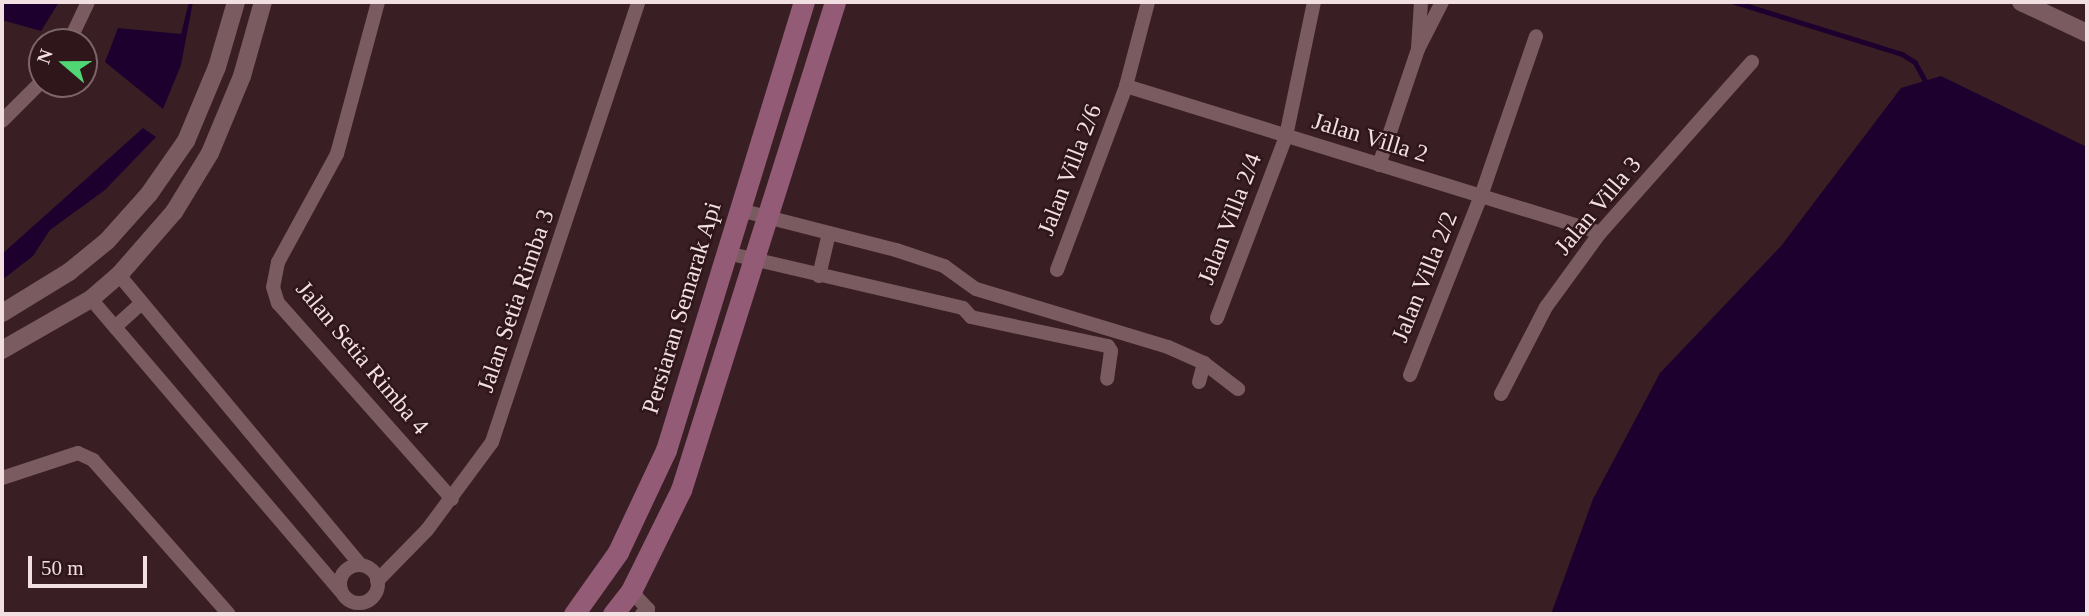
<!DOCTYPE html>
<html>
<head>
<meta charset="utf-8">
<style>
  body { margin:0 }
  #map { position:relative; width:2089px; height:616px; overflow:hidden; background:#391f24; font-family:Georgia,serif }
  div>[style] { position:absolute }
  .water>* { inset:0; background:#1e002e }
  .stream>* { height:4.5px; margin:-2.25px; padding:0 2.25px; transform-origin:2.25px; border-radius:2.25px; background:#1e002e }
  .minor>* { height:14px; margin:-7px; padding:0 7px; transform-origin:7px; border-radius:7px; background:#7a5b60 }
  .minor>.ring { margin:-7px; padding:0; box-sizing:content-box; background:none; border:14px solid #7a5b60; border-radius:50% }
  .tertiary>* { height:18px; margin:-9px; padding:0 9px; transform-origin:9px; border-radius:9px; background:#7a5b60 }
  .secondary>* { height:21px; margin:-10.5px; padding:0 10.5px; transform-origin:10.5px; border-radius:10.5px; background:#945b77 }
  span { translate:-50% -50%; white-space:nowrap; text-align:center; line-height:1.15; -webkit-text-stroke:5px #2f161a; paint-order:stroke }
  .street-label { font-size:24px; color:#f2dfe2 }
  .frame { position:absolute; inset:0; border:4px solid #f2dfe2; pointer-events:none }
  .north { position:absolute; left:28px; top:28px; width:70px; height:70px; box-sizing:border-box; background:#2f161a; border:2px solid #7d666a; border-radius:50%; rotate:290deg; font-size:19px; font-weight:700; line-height:28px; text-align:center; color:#f2dfe2 }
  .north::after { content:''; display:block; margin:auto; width:24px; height:32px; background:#50d674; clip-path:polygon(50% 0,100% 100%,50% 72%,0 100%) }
  .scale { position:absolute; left:28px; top:556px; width:119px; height:32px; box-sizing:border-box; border:4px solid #f2dfe2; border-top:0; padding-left:9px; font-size:21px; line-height:24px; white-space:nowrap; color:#f2dfe2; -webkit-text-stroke:5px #2f161a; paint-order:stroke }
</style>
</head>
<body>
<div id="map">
  <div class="water">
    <div style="clip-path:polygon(2px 2px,59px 2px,41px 31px,2px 20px)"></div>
    <div style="clip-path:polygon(189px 2px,193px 2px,181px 65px,163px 109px,105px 62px,118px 28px,181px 34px)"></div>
    <div style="clip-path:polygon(1941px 76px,2087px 147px,2087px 614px,1551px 614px,1593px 499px,1660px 373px,1781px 246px,1901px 88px)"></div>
    <div style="clip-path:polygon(143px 128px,156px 137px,105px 190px,50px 230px,33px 256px,2px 280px,2px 254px)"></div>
  </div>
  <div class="stream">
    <div style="left:1735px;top:2px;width:175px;rotate:17.3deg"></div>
    <div style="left:1902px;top:54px;width:15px;rotate:32deg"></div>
    <div style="left:1915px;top:62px;width:21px;rotate:61deg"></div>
  </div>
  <div class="minor">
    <div style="left:378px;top:2px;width:157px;rotate:105.1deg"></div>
    <div style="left:337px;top:154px;width:123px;rotate:118.6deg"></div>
    <div style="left:278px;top:262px;width:25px;rotate:101deg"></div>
    <div style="left:273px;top:287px;width:17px;rotate:73deg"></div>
    <div style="left:278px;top:303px;width:262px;rotate:48.4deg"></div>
    <div style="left:1421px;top:2px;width:47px;rotate:93.7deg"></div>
    <div style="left:1418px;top:49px;width:53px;rotate:-62.9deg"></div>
    <div style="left:69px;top:42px;width:44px;rotate:-64.6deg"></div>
    <div style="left:1126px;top:86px;width:496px;rotate:17.2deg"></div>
    <div style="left:2px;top:121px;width:57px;rotate:-45deg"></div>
    <div style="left:1379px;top:165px;width:122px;rotate:-71.4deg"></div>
    <div style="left:740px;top:210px;width:161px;rotate:14.4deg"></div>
    <div style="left:896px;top:250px;width:51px;rotate:18.4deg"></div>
    <div style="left:944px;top:266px;width:39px;rotate:36deg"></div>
    <div style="left:976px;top:289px;width:201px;rotate:16.8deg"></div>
    <div style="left:1168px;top:347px;width:39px;rotate:24deg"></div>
    <div style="left:1204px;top:363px;width:43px;rotate:37.4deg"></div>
    <div style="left:727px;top:253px;width:242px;rotate:13.1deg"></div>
    <div style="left:963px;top:308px;width:12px;rotate:48deg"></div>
    <div style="left:971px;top:317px;width:140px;rotate:12deg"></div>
    <div style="left:1108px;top:346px;width:6px;rotate:59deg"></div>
    <div style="left:1111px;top:351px;width:28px;rotate:98deg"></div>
    <div style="left:1057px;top:270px;width:197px;rotate:-69.4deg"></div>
    <div style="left:1126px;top:86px;width:87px;rotate:-75.3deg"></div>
    <div style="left:119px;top:275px;width:376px;rotate:50.2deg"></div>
    <div style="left:819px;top:276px;width:44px;rotate:-76.9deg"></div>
    <div style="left:91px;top:299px;width:385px;rotate:49.5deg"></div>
    <div style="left:1217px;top:318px;width:195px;rotate:-69.2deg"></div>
    <div style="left:1286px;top:136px;width:137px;rotate:-78.2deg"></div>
    <div style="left:115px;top:327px;width:36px;rotate:-42deg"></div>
    <div style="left:1410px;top:375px;width:193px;rotate:-68.4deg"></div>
    <div style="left:1481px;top:196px;width:169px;rotate:-71deg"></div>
    <div style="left:1199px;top:382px;width:20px;rotate:-75deg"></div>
    <div style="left:1501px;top:394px;width:98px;rotate:-62.7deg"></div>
    <div style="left:1546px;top:307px;width:92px;rotate:-53.9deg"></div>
    <div style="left:1600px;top:233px;width:229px;rotate:-48.4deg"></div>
    <div style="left:2px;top:478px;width:80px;rotate:-18.2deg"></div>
    <div style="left:78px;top:453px;width:17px;rotate:25deg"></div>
    <div style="left:93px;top:460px;width:205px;rotate:48.6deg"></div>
    <div class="ring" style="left:340px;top:565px;width:24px;height:24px"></div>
    <div style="left:377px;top:581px;width:71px;rotate:-45.6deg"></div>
    <div style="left:427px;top:530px;width:109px;rotate:-53.5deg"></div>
    <div style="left:492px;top:442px;width:464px;rotate:-71.6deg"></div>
    <div style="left:631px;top:591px;width:25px;rotate:47deg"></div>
    <div style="left:648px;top:609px;width:8px;rotate:140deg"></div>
  </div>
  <div class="tertiary">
    <div style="left:2021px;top:2px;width:73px;rotate:25.2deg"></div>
    <div style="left:2px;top:313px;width:79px;rotate:-31.5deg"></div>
    <div style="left:69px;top:272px;width:49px;rotate:-39.2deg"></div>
    <div style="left:107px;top:241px;width:63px;rotate:-48.2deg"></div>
    <div style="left:149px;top:194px;width:65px;rotate:-55.1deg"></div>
    <div style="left:186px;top:141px;width:80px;rotate:-67.3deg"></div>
    <div style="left:217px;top:67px;width:68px;rotate:-73.7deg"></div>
    <div style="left:2px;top:350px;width:103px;rotate:-29.8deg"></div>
    <div style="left:91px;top:299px;width:37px;rotate:-41deg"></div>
    <div style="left:119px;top:275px;width:84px;rotate:-48.9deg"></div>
    <div style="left:174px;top:212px;width:69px;rotate:-58.6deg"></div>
    <div style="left:210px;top:153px;width:83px;rotate:-67.4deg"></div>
    <div style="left:242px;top:76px;width:77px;rotate:-74.2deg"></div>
  </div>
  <div class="secondary">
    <div style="left:574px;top:614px;width:76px;rotate:-54.6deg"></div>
    <div style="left:618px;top:552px;width:113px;rotate:-64.8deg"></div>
    <div style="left:666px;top:450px;width:469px;rotate:-72.9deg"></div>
    <div style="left:613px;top:614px;width:29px;rotate:-52deg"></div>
    <div style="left:631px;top:591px;width:113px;rotate:-63.7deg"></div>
    <div style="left:681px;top:490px;width:512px;rotate:-72.49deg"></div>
  </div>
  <div class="street-label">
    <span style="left:1370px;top:138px;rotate:17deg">Jalan Villa 2</span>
    <span style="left:1070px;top:170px;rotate:-69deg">Jalan Villa 2/6</span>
    <span style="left:1598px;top:206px;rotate:-50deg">Jalan Villa 3</span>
    <span style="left:1230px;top:219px;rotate:-69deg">Jalan Villa 2/4</span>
    <span style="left:1425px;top:277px;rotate:-68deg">Jalan Villa 2/2</span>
    <span style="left:516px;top:301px;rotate:-71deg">Jalan Setia Rimba 3</span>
    <span style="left:682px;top:308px;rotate:-73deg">Persiaran Semarak Api</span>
    <span style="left:362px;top:358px;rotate:50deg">Jalan Setia Rimba 4</span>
  </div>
  <div class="frame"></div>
  <div class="north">N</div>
  <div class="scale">50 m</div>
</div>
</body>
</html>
